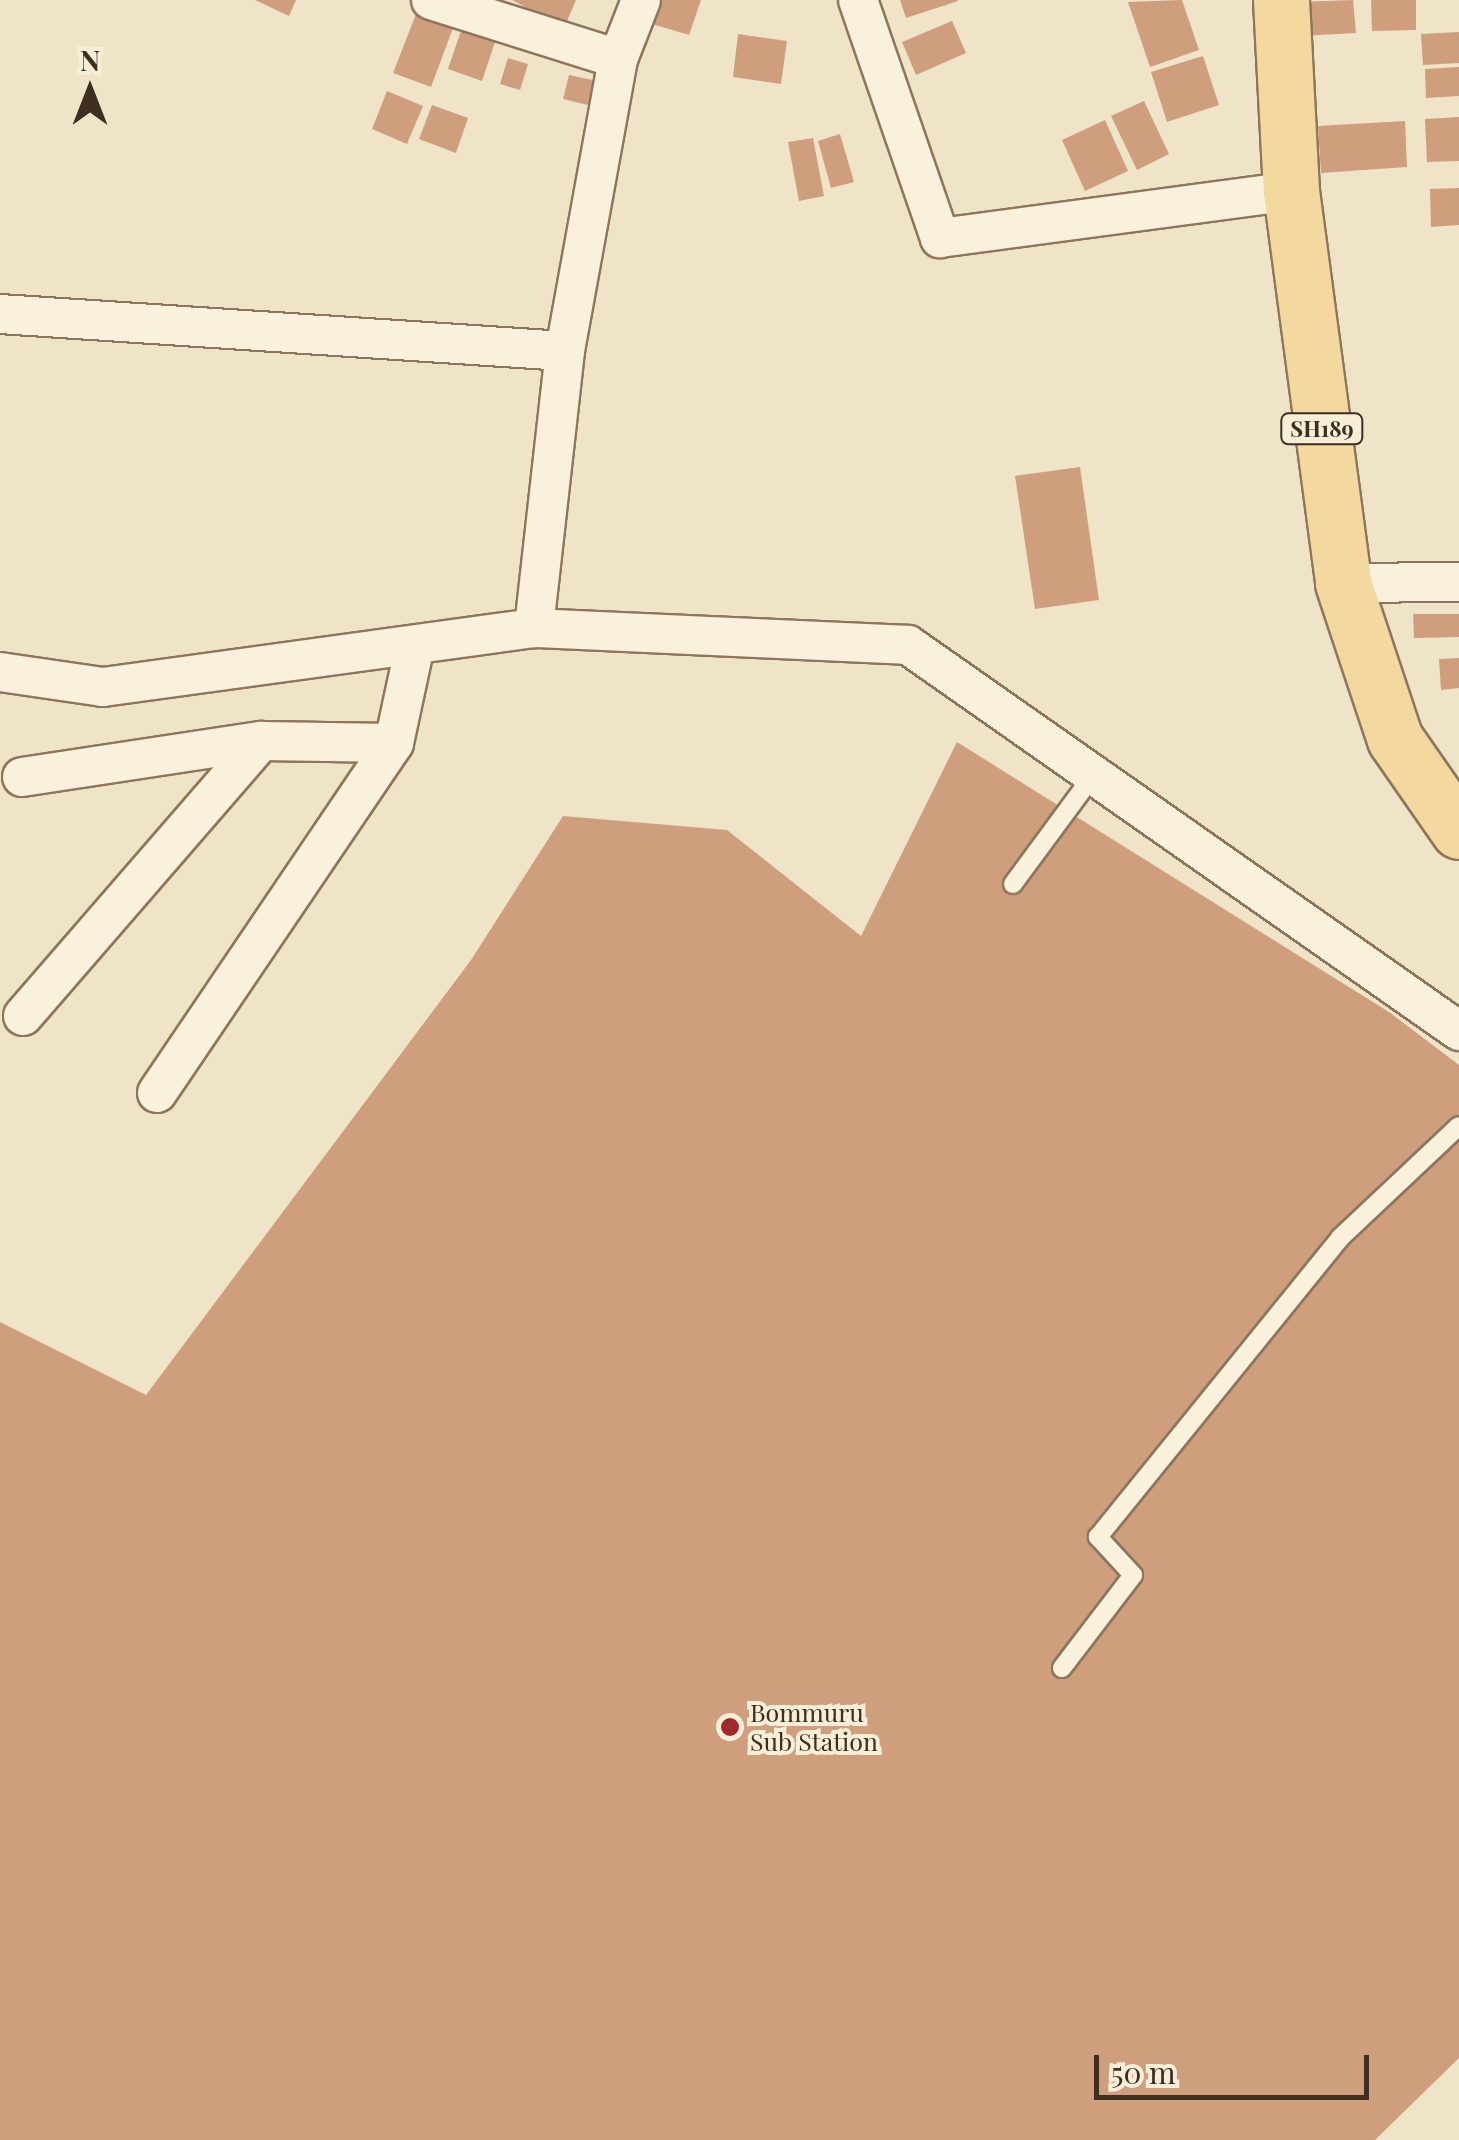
<!DOCTYPE html>
<html>
<head>
<meta charset="utf-8">
<style>
  body { margin:0 }
  #map { position:relative; width:1459px; height:2140px; overflow:hidden; background:#f0e4c8; font-family:"Playfair Display",serif }
  div>[style] { position:absolute }
  .building>* { inset:0; background:#cf9f7d }
  .roads { filter:drop-shadow(2px 0 #8d765c) drop-shadow(-2px 0 #8d765c) drop-shadow(0 2px #8d765c) drop-shadow(0 -2px #8d765c) }
  .service>* { height:18px; margin:-9px; padding:0 9px; transform-origin:9px; border-radius:9px; background:#faf1dc }
  .minor>* { height:38px; margin:-19px; padding:0 19px; transform-origin:19px; border-radius:19px; background:#faf1dc }
  .primary>* { height:55px; margin:-27.5px; padding:0 27.5px; transform-origin:27.5px; border-radius:27.5px; background:#f3d9a0 }
  .dots>* { width:28px; height:28px; translate:-50% -50%; box-sizing:border-box; border:5px solid #f7eed8; border-radius:50% }
  span { translate:-50% -50%; white-space:nowrap; text-align:center; line-height:1.15; -webkit-text-stroke:8px #f7eed8; paint-order:stroke }
  .shield-label span { padding:2px 8px; background:#f7eed8; border:2px solid; border-radius:8px; -webkit-text-stroke-width:0 }
  .shield-label { font-size:22px; color:#3d2e20; font-weight:700 }
  .poi-label { font-size:25px; color:#3d2e20 }
  .left { translate:0 -50%; text-align:left }
  .north { position:absolute; left:40px; top:40px; width:100px; height:100px; -webkit-text-stroke:8px #f7eed8; paint-order:stroke; rotate:0deg; font-size:28px; font-weight:700; line-height:40px; text-align:center; color:#3d2e20 }
  .north::after { content:''; display:block; margin:auto; width:35px; height:45px; background:#3d2e20; clip-path:polygon(50% 0,100% 100%,50% 72%,0 100%) }
  .scale { position:absolute; left:1094px; top:2055px; width:275px; height:45px; box-sizing:border-box; border:5px solid #3d2e20; border-top:0; padding-left:12px; font-size:30px; line-height:35px; white-space:nowrap; color:#3d2e20; -webkit-text-stroke:8px #f7eed8; paint-order:stroke }
</style>
</head>
<body>
<div id="map">
  <div class="building">
    <div style="clip-path:polygon(255px 0,296px 0,289px 16px)"></div>
    <div style="clip-path:polygon(512px 0,576px 0,564px 28px)"></div>
    <div style="clip-path:polygon(649px 0,701px 0,689px 35px,642px 21px)"></div>
    <div style="clip-path:polygon(900px 0,958px 0,958px 1px,906px 18px)"></div>
    <div style="clip-path:polygon(1182px 0,1199px 50px,1150px 67px,1128px 2px)"></div>
    <div style="clip-path:polygon(1353px 0,1356px 33px,1299px 36px,1297px 2px)"></div>
    <div style="clip-path:polygon(1371px 0,1416px 0,1416px 30px,1372px 31px)"></div>
    <div style="clip-path:polygon(416px 14px,453px 28px,431px 87px,393px 73px)"></div>
    <div style="clip-path:polygon(952px 21px,966px 53px,916px 75px,902px 42px)"></div>
    <div style="clip-path:polygon(462px 28px,496px 39px,482px 81px,448px 69px)"></div>
    <div style="clip-path:polygon(1459px 32px,1459px 63px,1423px 65px,1421px 34px)"></div>
    <div style="clip-path:polygon(738px 34px,787px 41px,781px 84px,733px 77px)"></div>
    <div style="clip-path:polygon(1203px 56px,1219px 105px,1167px 122px,1151px 72px)"></div>
    <div style="clip-path:polygon(508px 58px,528px 64px,520px 90px,500px 84px)"></div>
    <div style="clip-path:polygon(1459px 67px,1459px 96px,1426px 98px,1425px 69px)"></div>
    <div style="clip-path:polygon(569px 75px,602px 82px,596px 107px,563px 99px)"></div>
    <div style="clip-path:polygon(387px 91px,423px 106px,407px 144px,372px 129px)"></div>
    <div style="clip-path:polygon(1144px 101px,1169px 154px,1137px 170px,1111px 116px)"></div>
    <div style="clip-path:polygon(432px 105px,468px 118px,456px 153px,419px 139px)"></div>
    <div style="clip-path:polygon(1459px 117px,1459px 161px,1427px 162px,1425px 119px)"></div>
    <div style="clip-path:polygon(1105px 120px,1128px 171px,1085px 191px,1062px 140px)"></div>
    <div style="clip-path:polygon(1405px 121px,1407px 167px,1321px 173px,1318px 126px)"></div>
    <div style="clip-path:polygon(840px 134px,854px 182px,831px 188px,818px 141px)"></div>
    <div style="clip-path:polygon(813px 138px,824px 196px,799px 201px,788px 142px)"></div>
    <div style="clip-path:polygon(1459px 188px,1459px 225px,1431px 227px,1430px 189px)"></div>
    <div style="clip-path:polygon(1080px 467px,1099px 600px,1035px 609px,1015px 476px)"></div>
    <div style="clip-path:polygon(1413px 614px,1459px 614px,1459px 637px,1414px 638px)"></div>
    <div style="clip-path:polygon(1459px 658px,1459px 688px,1441px 690px,1439px 659px)"></div>
    <div style="clip-path:polygon(957px 742px,1389px 1012px,1459px 1065px,1459px 2058px,1375px 2140px,0 2140px,0 1322px,146px 1395px,471px 960px,563px 816px,727px 830px,861px 936px)"></div>
  </div>
  <div class="roads">
    <div class="service">
      <div style="left:1013px;top:884px;width:137px;rotate:-53.6deg"></div>
      <div style="left:1062px;top:1668px;width:117px;rotate:-52.6deg"></div>
      <div style="left:1133px;top:1575px;width:52px;rotate:-132.6deg"></div>
      <div style="left:1098px;top:1537px;width:385px;rotate:-51deg"></div>
      <div style="left:1340px;top:1238px;width:163px;rotate:-43.3deg"></div>
    </div>
    <div class="minor">
      <div style="left:431px;top:0;width:196px;rotate:17.5deg"></div>
      <div style="left:618px;top:59px;width:297px;rotate:100.3deg"></div>
      <div style="left:565px;top:351px;width:279px;rotate:96.4deg"></div>
      <div style="left:858px;top:0;width:252px;rotate:71deg"></div>
      <div style="left:940px;top:238px;width:354px;rotate:-7.6deg"></div>
      <div style="left:618px;top:59px;width:63px;rotate:-68.7deg"></div>
      <div style="left:0;top:314px;width:566px;rotate:3.75deg"></div>
      <div style="left:1343px;top:583px;width:116px;rotate:-0.5deg"></div>
      <div style="left:0;top:672px;width:104px;rotate:8.3deg"></div>
      <div style="left:103px;top:687px;width:435px;rotate:-7.8deg"></div>
      <div style="left:534px;top:628px;width:374px;rotate:2.6deg"></div>
      <div style="left:908px;top:645px;width:673px;rotate:35.01deg"></div>
      <div style="left:22px;top:777px;width:242px;rotate:-8.6deg"></div>
      <div style="left:261px;top:741px;width:133px;rotate:0.9deg"></div>
      <div style="left:23px;top:1016px;width:364px;rotate:-49.1deg"></div>
      <div style="left:157px;top:1093px;width:423px;rotate:-55.9deg"></div>
      <div style="left:394px;top:743px;width:100px;rotate:-77.9deg"></div>
    </div>
    <div class="primary">
      <div style="left:1281px;top:0;width:191px;rotate:87deg"></div>
      <div style="left:1291px;top:191px;width:395px;rotate:82.4deg"></div>
      <div style="left:1343px;top:583px;width:164px;rotate:71.6deg"></div>
      <div style="left:1395px;top:739px;width:112px;rotate:55.2deg"></div>
    </div>
  </div>
  <div class="dots">
    <div style="left:730px;top:1727px;background:#9e2a2b"></div>
  </div>
  <div class="shield-label">
    <span style="left:1322px;top:429px">SH189</span>
  </div>
  <div class="poi-label">
    <span class="left" style="left:750px;top:1727px">Bommuru<br>Sub Station</span>
  </div>
  <div class="north">N</div>
  <div class="scale">50 m</div>
</div>
</body>
</html>
